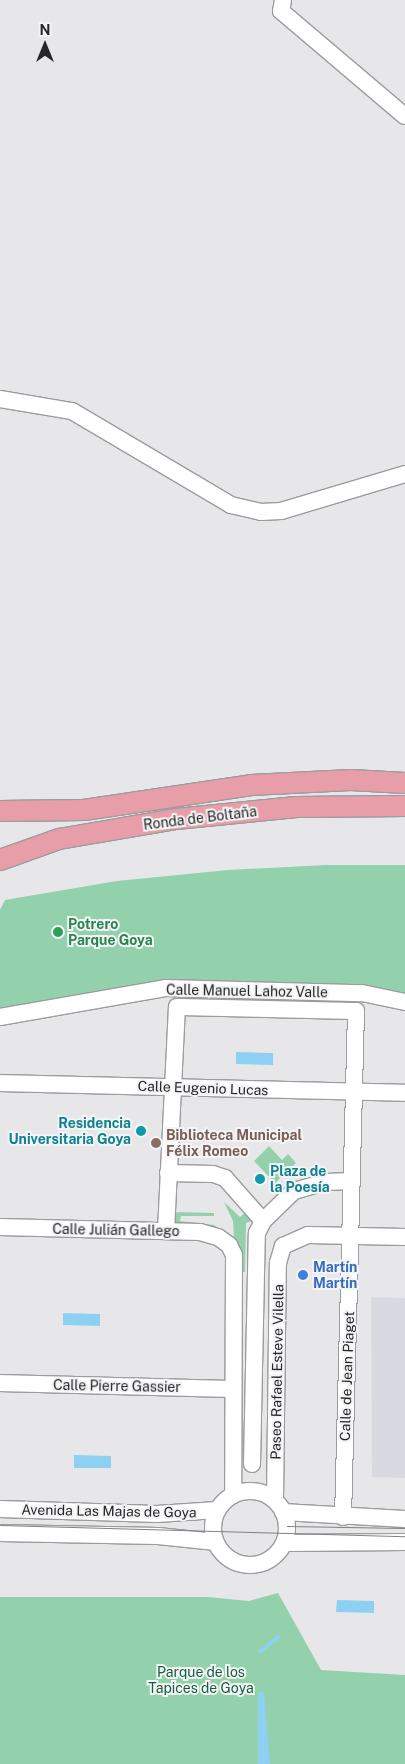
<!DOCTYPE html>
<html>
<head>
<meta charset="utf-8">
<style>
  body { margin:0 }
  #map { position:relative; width:405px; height:1764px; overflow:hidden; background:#e7e7e9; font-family:"Public Sans",sans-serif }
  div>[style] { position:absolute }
  .built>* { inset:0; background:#d9d9e2 }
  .green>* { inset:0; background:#93d0ac }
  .water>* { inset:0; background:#8ed0f1 }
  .stream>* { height:4px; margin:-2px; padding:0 2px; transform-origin:2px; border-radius:2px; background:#8ed0f1 }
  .roads { filter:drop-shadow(1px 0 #9c9c9d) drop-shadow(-1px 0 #9c9c9d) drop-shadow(0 1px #9c9c9d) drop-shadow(0 -1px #9c9c9d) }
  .minor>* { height:16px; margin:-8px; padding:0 8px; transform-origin:8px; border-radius:8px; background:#fff }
  .minor>.ring { margin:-8px; padding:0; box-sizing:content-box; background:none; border:16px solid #fff; border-radius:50% }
  .major>* { height:20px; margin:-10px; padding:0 10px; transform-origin:10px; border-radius:10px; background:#e89ea9 }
  .tram>* { height:1px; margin:-0.5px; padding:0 0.5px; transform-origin:0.5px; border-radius:0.5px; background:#828283 }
  .dots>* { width:14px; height:14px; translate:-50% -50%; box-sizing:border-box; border:2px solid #f4f4f6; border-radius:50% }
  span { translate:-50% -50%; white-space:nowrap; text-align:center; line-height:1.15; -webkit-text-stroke:4px #f4f4f6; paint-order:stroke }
  .street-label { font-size:14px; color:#262627 }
  .leisure-label { font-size:14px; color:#27864d; font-weight:700 }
  .left { translate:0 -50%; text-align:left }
  .culture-label { font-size:14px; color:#0d838f; font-weight:700 }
  .right { translate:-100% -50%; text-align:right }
  .education-label { font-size:14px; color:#785e54; font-weight:700 }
  .shop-label { font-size:14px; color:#366cbe; font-weight:700 }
  .park-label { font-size:14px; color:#165d3b }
  .north { position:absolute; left:20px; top:20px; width:50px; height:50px; -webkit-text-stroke:4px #f4f4f6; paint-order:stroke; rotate:0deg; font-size:14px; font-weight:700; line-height:20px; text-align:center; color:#262627 }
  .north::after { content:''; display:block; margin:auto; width:18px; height:22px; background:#262627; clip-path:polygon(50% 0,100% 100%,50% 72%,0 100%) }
</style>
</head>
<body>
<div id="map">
  <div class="built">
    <div style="clip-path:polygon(371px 1297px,405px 1298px,405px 1478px,372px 1477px)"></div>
  </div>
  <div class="green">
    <div style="clip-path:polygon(326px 865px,405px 865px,405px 1002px,166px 988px,0 1017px,0 910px,5px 900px,117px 881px,228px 870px)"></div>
    <div style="clip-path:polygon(269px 1146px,282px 1160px,288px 1154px,296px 1163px,275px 1183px,254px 1161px)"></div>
    <div style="clip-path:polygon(224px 1202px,240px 1217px,245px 1213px,252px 1221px,246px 1223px,245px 1272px,240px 1272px,238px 1251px,171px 1225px,171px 1212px,214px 1213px,214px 1216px,181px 1216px,180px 1221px,214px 1225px,234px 1239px,233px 1221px)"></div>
    <div style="clip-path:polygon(278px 1593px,321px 1670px,405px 1675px,405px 1764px,0 1764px,0 1597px,208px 1597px,249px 1601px)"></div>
  </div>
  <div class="water">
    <div style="clip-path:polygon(236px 1052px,273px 1053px,273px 1065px,236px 1064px)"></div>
    <div style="clip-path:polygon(63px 1313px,100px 1314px,100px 1326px,63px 1325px)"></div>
    <div style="clip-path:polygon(74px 1455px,111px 1456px,111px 1468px,74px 1468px)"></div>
    <div style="clip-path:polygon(337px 1600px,374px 1601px,374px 1613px,336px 1612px)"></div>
    <div style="clip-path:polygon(258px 1692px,264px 1693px,270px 1764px,258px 1764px)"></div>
  </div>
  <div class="stream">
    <div style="left:261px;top:1651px;width:22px;rotate:-39deg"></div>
  </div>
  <div class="roads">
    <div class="minor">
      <div style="left:283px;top:0;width:11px;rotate:100deg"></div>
      <div style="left:281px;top:11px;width:162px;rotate:40.3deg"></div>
      <div style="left:0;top:399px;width:73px;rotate:9.5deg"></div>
      <div style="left:72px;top:411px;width:185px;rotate:30.6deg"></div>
      <div style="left:231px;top:505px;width:31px;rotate:13deg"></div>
      <div style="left:261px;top:512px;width:20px;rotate:-3deg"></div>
      <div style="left:281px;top:511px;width:129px;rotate:-16.6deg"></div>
      <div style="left:0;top:1017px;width:169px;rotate:-9.9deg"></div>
      <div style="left:166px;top:988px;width:196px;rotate:1.5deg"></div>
      <div style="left:362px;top:993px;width:44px;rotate:11.8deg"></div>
      <div style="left:0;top:1083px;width:405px;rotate:1.4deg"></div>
      <div style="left:168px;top:1173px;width:45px;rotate:1.3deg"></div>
      <div style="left:213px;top:1174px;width:13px;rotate:18deg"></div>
      <div style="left:225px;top:1178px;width:57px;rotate:48.5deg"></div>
      <div style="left:0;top:1227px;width:200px;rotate:1.4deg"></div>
      <div style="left:200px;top:1232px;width:19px;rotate:16deg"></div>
      <div style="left:218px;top:1237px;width:14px;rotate:36deg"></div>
      <div style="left:229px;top:1245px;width:11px;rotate:63deg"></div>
      <div style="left:234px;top:1255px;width:240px;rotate:90.2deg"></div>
      <div style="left:166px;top:1231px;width:224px;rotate:-87.2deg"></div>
      <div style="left:177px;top:1007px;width:179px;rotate:1.3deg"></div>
      <div style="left:356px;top:1011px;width:506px;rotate:91.47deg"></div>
      <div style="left:0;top:1383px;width:233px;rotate:1.5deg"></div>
      <div style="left:252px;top:1464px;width:231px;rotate:-88.8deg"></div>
      <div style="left:257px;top:1233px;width:13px;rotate:-63deg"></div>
      <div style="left:263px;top:1221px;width:43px;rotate:-44.1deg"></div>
      <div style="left:294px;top:1191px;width:33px;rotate:-16deg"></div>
      <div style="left:326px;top:1182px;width:26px;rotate:-2deg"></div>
      <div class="ring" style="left:213px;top:1491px;width:58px;height:58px"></div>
      <div style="left:275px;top:1499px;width:236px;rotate:-89.3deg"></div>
      <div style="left:278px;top:1263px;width:18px;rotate:-74deg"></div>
      <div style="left:283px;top:1246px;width:27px;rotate:-24deg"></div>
      <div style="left:308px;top:1235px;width:97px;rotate:1.2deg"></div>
      <div style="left:0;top:1509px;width:157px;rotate:1.8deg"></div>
      <div style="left:157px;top:1514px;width:60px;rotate:-3.8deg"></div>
      <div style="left:283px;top:1512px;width:122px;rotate:3.3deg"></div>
      <div style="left:0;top:1533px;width:158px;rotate:1.1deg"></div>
      <div style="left:158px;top:1536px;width:58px;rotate:5.9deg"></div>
      <div style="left:286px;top:1543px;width:119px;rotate:-0.5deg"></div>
    </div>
    <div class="major">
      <div style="left:0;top:811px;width:84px;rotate:-0.7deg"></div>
      <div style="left:84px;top:810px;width:169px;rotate:-8.5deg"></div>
      <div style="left:251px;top:785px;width:100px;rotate:-2.9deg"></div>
      <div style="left:351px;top:780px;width:54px;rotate:3.2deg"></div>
      <div style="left:0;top:860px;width:63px;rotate:-19.6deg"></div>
      <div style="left:59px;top:839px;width:119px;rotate:-9.7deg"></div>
      <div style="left:176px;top:819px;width:121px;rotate:-5.7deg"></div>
      <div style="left:296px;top:807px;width:109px;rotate:-0.5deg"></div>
    </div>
  </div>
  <div class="tram">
    <div style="left:0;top:1525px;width:405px;rotate:1.6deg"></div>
    <div style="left:287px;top:1526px;width:118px;rotate:1deg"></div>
  </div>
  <div class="dots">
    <div style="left:58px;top:932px;background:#2e9e5b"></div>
    <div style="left:141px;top:1131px;background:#0f9aa8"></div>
    <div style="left:156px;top:1143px;background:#8d6e63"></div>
    <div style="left:260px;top:1179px;background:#0f9aa8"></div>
    <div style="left:303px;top:1275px;background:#3f7fe0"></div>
  </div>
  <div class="street-label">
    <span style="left:200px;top:818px;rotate:-7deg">Ronda de Boltaña</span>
    <span style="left:247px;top:991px;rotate:1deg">Calle Manuel Lahoz Valle</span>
    <span style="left:203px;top:1088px;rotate:2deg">Calle Eugenio Lucas</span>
    <span style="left:116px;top:1230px;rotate:1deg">Calle Julián Gallego</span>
    <span style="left:277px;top:1372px;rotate:-89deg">Paseo Rafael Esteve Vilella</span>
    <span style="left:347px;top:1376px;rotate:-88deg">Calle de Jean Piaget</span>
    <span style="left:117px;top:1386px;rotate:1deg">Calle Pierre Gassier</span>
    <span style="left:109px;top:1511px;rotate:1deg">Avenida Las Majas de Goya</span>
  </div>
  <div class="leisure-label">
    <span class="left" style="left:68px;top:932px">Potrero<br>Parque Goya</span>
  </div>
  <div class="culture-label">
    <span class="right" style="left:131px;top:1131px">Residencia<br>Universitaria Goya</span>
    <span class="left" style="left:270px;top:1179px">Plaza de<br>la Poesía</span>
  </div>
  <div class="education-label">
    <span class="left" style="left:166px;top:1143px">Biblioteca Municipal<br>Félix Romeo</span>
  </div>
  <div class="shop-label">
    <span class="left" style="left:313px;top:1275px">Martín<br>Martín</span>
  </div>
  <div class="park-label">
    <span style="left:201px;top:1680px">Parque de los<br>Tapices de Goya</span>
  </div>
  <div class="north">N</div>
</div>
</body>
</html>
